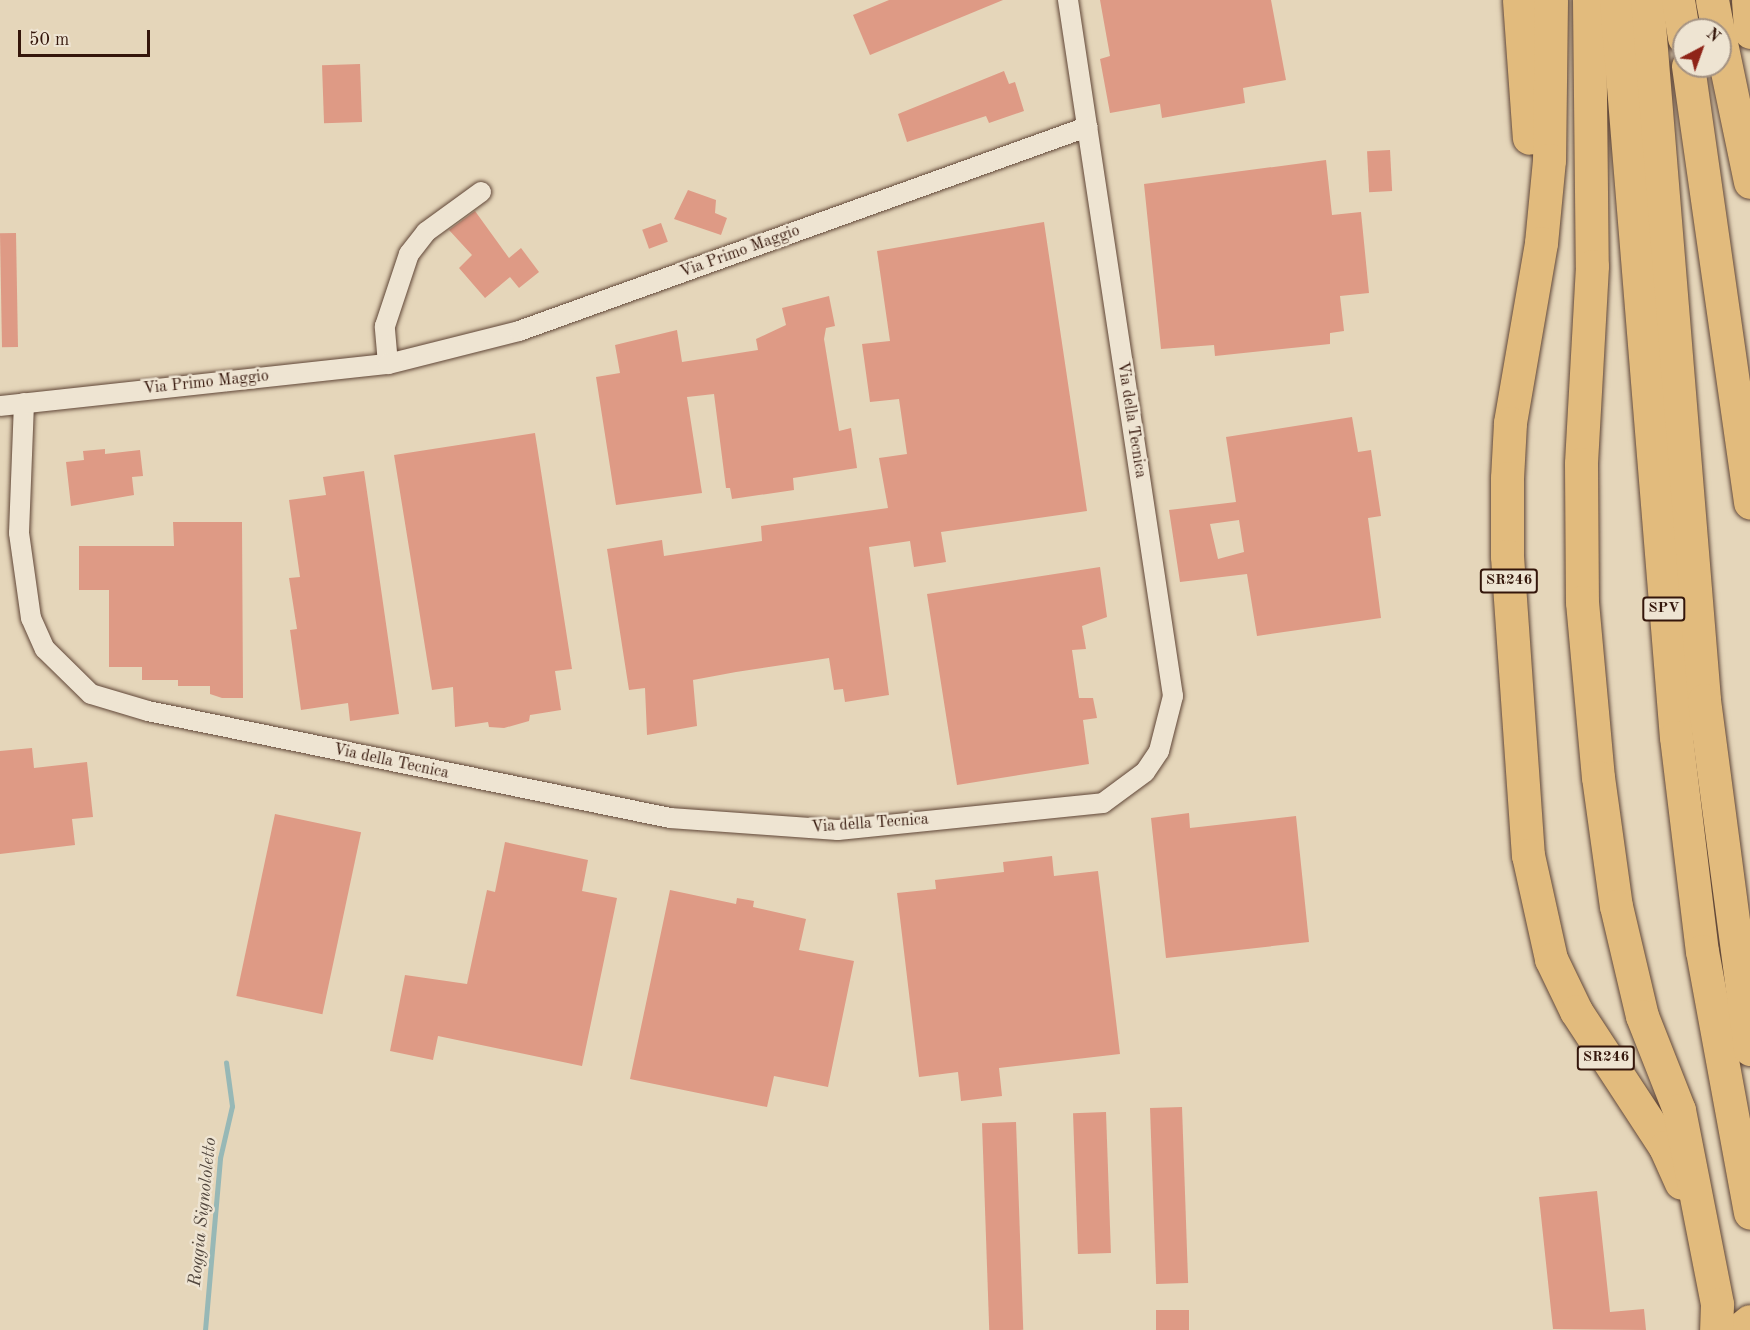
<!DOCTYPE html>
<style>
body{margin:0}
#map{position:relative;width:1750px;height:1330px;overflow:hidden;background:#e5d6ba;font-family:"Old Standard TT",serif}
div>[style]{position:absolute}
.stream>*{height:5px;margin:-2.5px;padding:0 2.5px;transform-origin:2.5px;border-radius:2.5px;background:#97b8b6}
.building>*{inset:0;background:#de9a85;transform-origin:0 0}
.roads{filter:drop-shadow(0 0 2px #604637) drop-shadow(0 0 2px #604637)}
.street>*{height:20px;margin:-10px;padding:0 10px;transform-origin:10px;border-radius:10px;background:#eee4d2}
.primary>*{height:32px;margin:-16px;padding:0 16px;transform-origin:16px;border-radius:16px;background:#e2bb7d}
.highway>*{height:33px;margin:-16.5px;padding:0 16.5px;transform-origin:16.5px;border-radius:16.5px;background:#e2bb7d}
span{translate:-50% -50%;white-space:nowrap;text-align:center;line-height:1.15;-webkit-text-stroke:5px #eee4d2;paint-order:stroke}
.shield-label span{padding:2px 4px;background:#eee4d2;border:2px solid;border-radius:4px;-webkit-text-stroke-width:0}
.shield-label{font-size:15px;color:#34160b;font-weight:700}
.street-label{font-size:16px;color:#34160b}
.water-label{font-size:18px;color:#52473e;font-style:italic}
.north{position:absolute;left:1672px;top:18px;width:60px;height:60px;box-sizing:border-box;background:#eee4d2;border:2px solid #a49282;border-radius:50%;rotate:41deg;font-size:16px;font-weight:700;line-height:24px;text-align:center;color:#34160b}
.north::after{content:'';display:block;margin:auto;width:21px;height:27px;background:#8f2418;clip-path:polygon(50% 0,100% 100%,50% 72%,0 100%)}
.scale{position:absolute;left:18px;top:30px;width:132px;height:27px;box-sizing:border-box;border:3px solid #34160b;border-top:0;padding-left:8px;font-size:18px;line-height:21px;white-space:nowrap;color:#34160b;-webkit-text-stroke:4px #eee4d2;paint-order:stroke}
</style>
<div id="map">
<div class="stream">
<i style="left:205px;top:1330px;width:173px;rotate:-85deg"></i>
<i style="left:220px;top:1158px;width:53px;rotate:-77deg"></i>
<i style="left:232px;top:1106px;width:44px;rotate:-97.8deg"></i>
</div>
<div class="building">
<i style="clip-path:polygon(889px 0,1003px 0,870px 55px,853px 15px)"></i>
<i style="clip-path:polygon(1100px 0,1271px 0,1286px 80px,1243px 88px,1245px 103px,1162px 118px,1160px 104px,1110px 113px,1100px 59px,1110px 56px)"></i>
<i style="left:360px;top:64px;width:58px;height:38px;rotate:88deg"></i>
<i style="clip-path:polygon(1004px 71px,1009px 84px,1015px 82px,1024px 111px,989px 123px,986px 116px,907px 142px,898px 114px)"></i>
<i style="left:1390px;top:150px;width:41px;height:23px;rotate:87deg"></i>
<i style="clip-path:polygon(1326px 160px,1332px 215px,1361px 212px,1369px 293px,1340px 296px,1344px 331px,1330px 333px,1330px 344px,1215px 356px,1214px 345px,1161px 349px,1144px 184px)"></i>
<i style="clip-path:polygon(688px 190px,716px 200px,715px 213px,727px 218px,721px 235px,674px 219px)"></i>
<i style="clip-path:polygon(475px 211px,509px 258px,521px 248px,539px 272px,519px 288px,510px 277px,485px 298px,459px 268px,472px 255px,449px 230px)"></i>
<i style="clip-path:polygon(1044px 222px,1087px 511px,941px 532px,946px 562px,914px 567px,910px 541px,869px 547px,889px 695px,845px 702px,843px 689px,834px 690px,829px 658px,736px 672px,693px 680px,697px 726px,647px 735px,645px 688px,629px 690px,607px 549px,662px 540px,664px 556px,762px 541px,761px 526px,888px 508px,879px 458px,907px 454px,899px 399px,870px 402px,862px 344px,890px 341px,877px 251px)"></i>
<i style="left:661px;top:223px;width:20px;height:20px;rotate:70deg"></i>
<i style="left:16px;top:233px;width:114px;height:16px;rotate:89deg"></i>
<i style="clip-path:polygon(829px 296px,835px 326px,826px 328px,824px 339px,839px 431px,851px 428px,857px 468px,793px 478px,794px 490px,732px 499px,730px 488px,726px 488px,714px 394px,687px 397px,702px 493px,616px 505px,596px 377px,620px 373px,615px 345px,677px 330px,682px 362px,758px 350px,756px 339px,786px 325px,782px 308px)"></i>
<i style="clip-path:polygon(evenodd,1352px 417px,1358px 452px,1371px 450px,1381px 516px,1368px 518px,1381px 618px,1257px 636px,1247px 574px,1180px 582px,1169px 510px,1236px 502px,1226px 437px,1352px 417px,1239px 520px,1244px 552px,1218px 559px,1210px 524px,1239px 520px)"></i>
<i style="clip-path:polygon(535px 433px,572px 669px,555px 671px,561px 710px,530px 715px,529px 721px,504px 728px,489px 727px,488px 722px,455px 727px,453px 687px,432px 690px,394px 455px)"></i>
<i style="clip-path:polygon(105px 449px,105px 454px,140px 450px,143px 476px,132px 477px,134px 495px,71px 506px,66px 462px,84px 460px,83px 451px)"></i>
<i style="clip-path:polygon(364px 471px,399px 714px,350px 721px,348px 703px,301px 710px,290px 630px,297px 629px,289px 578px,300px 577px,289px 500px,326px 495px,323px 477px)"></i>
<i style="clip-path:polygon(173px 522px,242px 522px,243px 698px,222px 698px,210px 694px,210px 686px,178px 686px,178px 680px,142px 680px,142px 667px,109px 667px,109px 590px,79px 590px,79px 546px,174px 546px)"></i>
<i style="clip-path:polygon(1100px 567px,1107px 617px,1082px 626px,1086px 649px,1072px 650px,1079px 698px,1093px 698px,1097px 718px,1083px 720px,1089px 764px,957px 785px,927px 594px)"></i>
<i style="clip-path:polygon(32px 748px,34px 768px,87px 762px,93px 817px,72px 819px,75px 845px,0 854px,0 751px)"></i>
<i style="clip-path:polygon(1189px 813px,1190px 828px,1296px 816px,1309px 942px,1166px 958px,1151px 818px)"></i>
<i style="left:275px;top:814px;width:88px;height:186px;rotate:12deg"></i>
<i style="clip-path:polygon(505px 842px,588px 860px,582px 891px,617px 898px,582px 1066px,438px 1036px,433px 1060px,390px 1051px,405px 975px,467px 984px,487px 890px,495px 892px)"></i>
<i style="clip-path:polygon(1052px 856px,1054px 876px,1098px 871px,1120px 1054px,999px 1068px,1002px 1096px,961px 1101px,958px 1072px,919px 1077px,897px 893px,936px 889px,935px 880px,1004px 872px,1003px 862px)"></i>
<i style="clip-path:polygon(670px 890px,736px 904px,737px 898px,754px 901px,753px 907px,806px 919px,799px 950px,854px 961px,828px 1087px,774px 1076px,767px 1107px,630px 1079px)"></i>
<i style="left:1182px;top:1107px;width:176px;height:32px;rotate:88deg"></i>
<i style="left:1106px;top:1112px;width:141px;height:33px;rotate:88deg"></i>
<i style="left:1016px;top:1122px;width:208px;height:34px;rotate:88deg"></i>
<i style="clip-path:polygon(1597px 1191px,1610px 1312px,1644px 1309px,1646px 1330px,1553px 1329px,1539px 1197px)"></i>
<i style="left:1189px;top:1310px;width:20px;height:33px;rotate:90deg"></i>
</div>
<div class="roads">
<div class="street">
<i style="left:388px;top:364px;width:38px;rotate:-95deg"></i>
<i style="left:385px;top:326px;width:76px;rotate:-71.6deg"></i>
<i style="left:409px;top:254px;width:28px;rotate:-52deg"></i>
<i style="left:426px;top:232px;width:68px;rotate:-36deg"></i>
<i style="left:24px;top:403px;width:130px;rotate:92.2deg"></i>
<i style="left:19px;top:533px;width:86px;rotate:82deg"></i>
<i style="left:31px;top:618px;width:34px;rotate:66deg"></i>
<i style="left:45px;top:649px;width:64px;rotate:44.4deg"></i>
<i style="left:91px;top:694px;width:59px;rotate:16.6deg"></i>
<i style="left:148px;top:711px;width:533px;rotate:11.58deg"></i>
<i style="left:670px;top:818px;width:168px;rotate:4.1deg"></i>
<i style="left:838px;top:830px;width:266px;rotate:-5.8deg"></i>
<i style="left:1103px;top:803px;width:52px;rotate:-36.4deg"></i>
<i style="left:1145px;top:772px;width:25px;rotate:-56deg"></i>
<i style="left:1159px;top:751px;width:57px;rotate:-75.7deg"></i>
<i style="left:1173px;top:696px;width:704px;rotate:-98.58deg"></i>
<i style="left:0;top:406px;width:390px;rotate:-6.2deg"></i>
<i style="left:388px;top:364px;width:135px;rotate:-14.1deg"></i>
<i style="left:519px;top:331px;width:604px;rotate:-19.76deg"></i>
</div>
<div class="primary">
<i style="left:1739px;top:1330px;width:14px;rotate:-39deg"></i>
</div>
<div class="highway">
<i style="left:1519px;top:0;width:138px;rotate:85.9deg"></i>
<i style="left:1551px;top:0;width:160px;rotate:90.7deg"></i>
<i style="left:1549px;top:160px;width:83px;rotate:95.5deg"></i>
<i style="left:1541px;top:243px;width:183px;rotate:99.8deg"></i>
<i style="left:1510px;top:423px;width:55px;rotate:93.1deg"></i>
<i style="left:1507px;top:478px;width:78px;rotate:90deg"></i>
<i style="left:1507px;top:556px;width:300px;rotate:86deg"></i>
<i style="left:1528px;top:855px;width:107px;rotate:77.5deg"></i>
<i style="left:1551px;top:959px;width:58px;rotate:64.3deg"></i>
<i style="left:1576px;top:1011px;width:163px;rotate:56.8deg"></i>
<i style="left:1665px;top:1147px;width:39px;rotate:66deg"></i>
<i style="left:1589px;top:0;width:266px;rotate:89.4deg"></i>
<i style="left:1592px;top:266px;width:198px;rotate:93.2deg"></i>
<i style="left:1581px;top:464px;width:138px;rotate:89.6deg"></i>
<i style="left:1582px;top:602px;width:176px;rotate:84.8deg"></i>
<i style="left:1598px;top:777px;width:130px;rotate:82.1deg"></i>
<i style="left:1616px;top:906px;width:113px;rotate:76.7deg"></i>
<i style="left:1642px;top:1016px;width:101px;rotate:68.5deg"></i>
<i style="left:1679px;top:1110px;width:198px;rotate:78.9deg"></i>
<i style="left:1717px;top:1304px;width:26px;rotate:92deg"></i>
<i style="left:1616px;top:0;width:739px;rotate:85.35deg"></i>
<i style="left:1676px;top:737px;width:216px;rotate:83.1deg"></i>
<i style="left:1702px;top:951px;width:266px;rotate:79.6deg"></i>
<i style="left:1647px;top:0;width:702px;rotate:85.34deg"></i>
<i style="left:1704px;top:700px;width:352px;rotate:82.5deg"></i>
<i style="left:1678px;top:0;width:38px;rotate:81deg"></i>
<i style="left:1712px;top:0;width:31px;rotate:79deg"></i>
<i style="left:1748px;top:0;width:32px;rotate:86deg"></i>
<i style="left:1720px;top:38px;width:147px;rotate:78.2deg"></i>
<i style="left:1688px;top:66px;width:441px;rotate:81.9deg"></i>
</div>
</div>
<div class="shield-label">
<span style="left:1509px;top:581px">SR246</span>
<span style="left:1664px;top:609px">SPV</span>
<span style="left:1606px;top:1058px">SR246</span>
</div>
<div class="street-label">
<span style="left:740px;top:252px;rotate:-20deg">Via Primo Maggio</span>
<span style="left:206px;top:383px;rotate:-6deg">Via Primo Maggio</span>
<span style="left:1131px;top:420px;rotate:81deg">Via della Tecnica</span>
<span style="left:391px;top:762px;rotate:12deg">Via della Tecnica</span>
<span style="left:870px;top:824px;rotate:-4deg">Via della Tecnica</span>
</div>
<div class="water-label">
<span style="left:203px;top:1212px;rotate:-84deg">Roggia Signololetto</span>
</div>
<div class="north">N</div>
<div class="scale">50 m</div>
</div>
